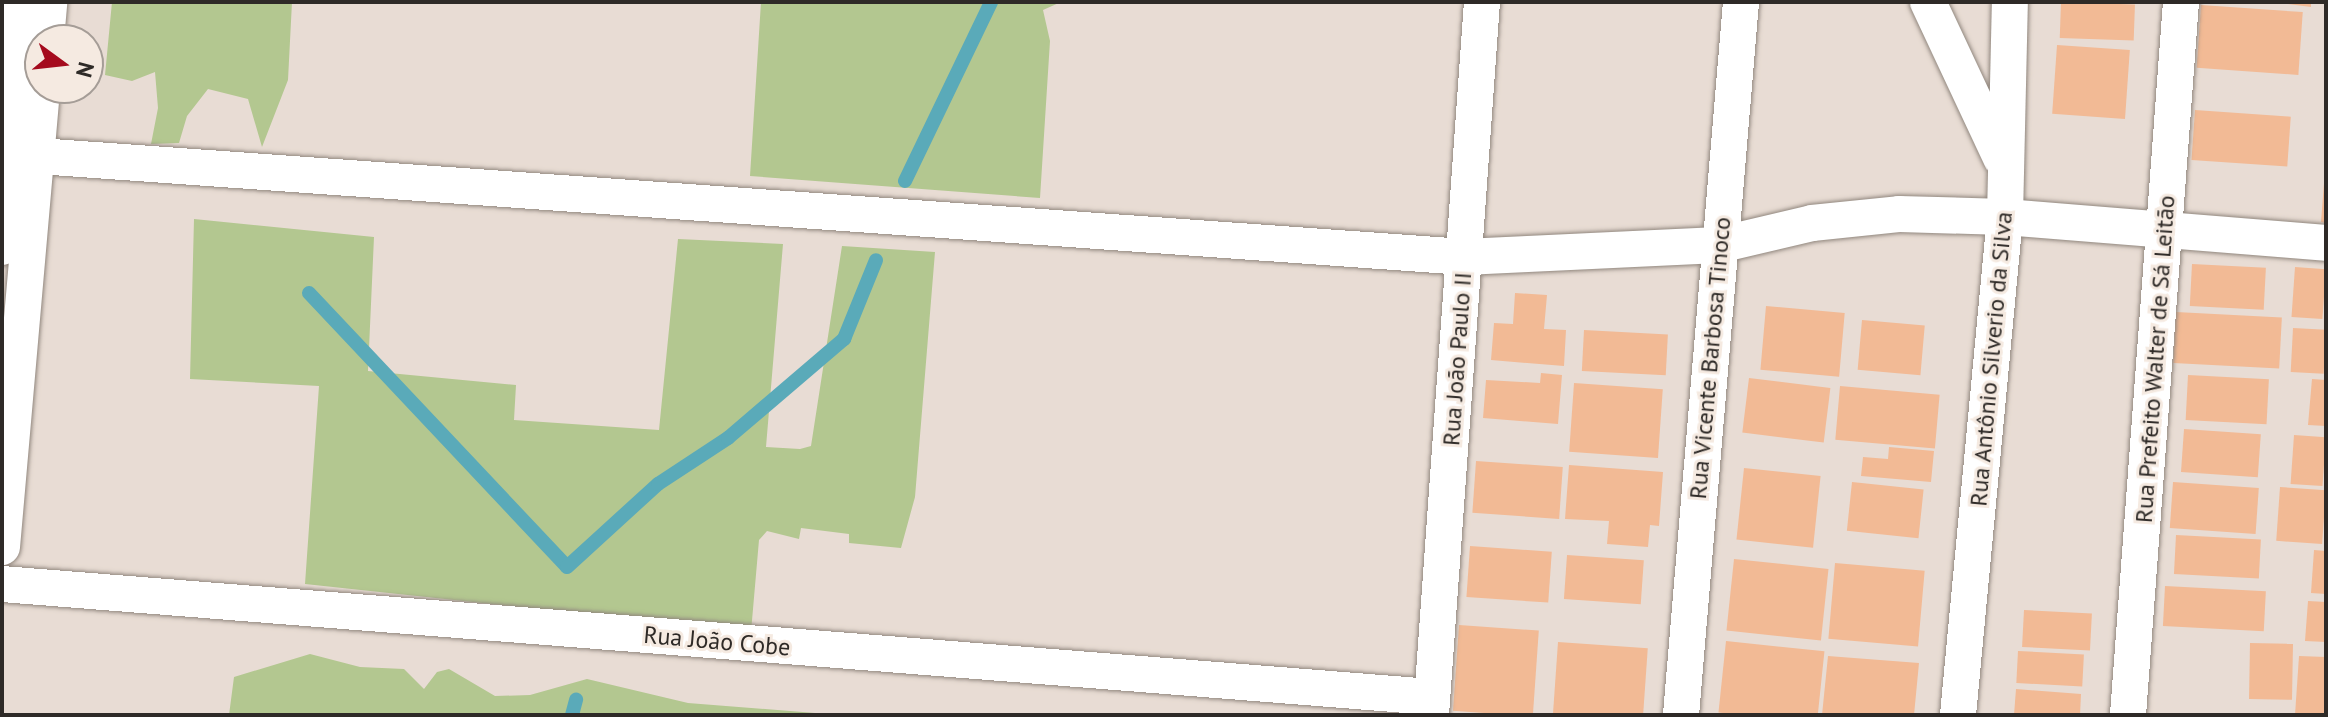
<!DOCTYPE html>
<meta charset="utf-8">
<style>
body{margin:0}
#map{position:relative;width:2328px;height:717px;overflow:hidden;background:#e8dcd4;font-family:"PT Sans",sans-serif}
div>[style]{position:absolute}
.green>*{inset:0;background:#b3c790}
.stream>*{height:14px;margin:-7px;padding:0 7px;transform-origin:7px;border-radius:7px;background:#5aaab9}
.building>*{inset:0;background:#f2ba95;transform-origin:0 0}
.roads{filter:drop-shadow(0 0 2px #91877e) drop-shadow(0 0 2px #91877e)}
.street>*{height:36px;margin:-18px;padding:0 18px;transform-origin:18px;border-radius:18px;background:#fff}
span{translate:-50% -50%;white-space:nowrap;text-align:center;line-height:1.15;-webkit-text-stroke:6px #f5eae1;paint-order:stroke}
.street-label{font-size:24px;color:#2e2a27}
.frame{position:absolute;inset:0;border:4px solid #2e2a27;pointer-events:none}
.north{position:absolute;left:24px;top:24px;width:80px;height:80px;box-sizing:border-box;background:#f5eae1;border:2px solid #a59d97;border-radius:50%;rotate:105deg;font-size:22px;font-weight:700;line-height:32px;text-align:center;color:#2e2a27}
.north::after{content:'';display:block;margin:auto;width:28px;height:36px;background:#a50b1e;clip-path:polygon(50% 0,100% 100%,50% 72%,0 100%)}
</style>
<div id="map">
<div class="green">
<i style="clip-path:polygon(112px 2px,292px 2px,288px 80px,262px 147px,248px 99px,208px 89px,187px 116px,179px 143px,151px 144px,158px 108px,155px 72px,132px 81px,105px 75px)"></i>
<i style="clip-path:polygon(761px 2px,1061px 2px,1043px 10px,1050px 41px,1040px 198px,750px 176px)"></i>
<i style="clip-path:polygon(194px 219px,374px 237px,368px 371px,516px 385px,514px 420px,659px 430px,678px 239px,783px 244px,766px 447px,800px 449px,811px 446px,842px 246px,935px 252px,915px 497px,901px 548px,849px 543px,849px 534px,801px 528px,799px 539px,767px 531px,759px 540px,751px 632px,305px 584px,319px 386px,190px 379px)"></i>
<i style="clip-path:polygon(310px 654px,360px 667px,404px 669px,424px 689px,437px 672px,449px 669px,495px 696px,530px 695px,587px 679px,688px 703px,840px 715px,229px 715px,234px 677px)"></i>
</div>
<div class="stream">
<i style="left:905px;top:181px;width:199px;rotate:-64.3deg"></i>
<i style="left:309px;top:293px;width:376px;rotate:46.7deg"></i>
<i style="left:567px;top:567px;width:123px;rotate:-42.4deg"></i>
<i style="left:658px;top:484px;width:84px;rotate:-33.3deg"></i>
<i style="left:728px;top:438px;width:153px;rotate:-40.5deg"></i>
<i style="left:844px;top:339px;width:85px;rotate:-67.9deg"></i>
<i style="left:572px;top:715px;width:16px;rotate:-75deg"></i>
</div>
<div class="building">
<i style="left:2061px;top:2px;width:74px;height:36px;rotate:2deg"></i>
<i style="clip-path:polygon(2273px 2px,2311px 2px,2311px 7px)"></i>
<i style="left:2201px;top:5px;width:102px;height:63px;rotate:4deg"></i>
<i style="left:2057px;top:45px;width:73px;height:69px;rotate:4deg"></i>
<i style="left:2195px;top:110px;width:96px;height:50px;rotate:4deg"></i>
<i style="clip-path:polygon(2324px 183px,2326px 183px,2326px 223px,2321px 222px)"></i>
<i style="left:2192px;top:264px;width:74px;height:42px;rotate:3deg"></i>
<i style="left:2295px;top:267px;width:31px;height:50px;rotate:4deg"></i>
<i style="clip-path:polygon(1515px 293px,1547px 295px,1544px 329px,1566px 330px,1564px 366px,1491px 360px,1494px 323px,1513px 324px)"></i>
<i style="left:1766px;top:306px;width:79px;height:64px;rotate:5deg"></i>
<i style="left:2176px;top:312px;width:106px;height:51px;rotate:3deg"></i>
<i style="left:1862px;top:320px;width:63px;height:50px;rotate:5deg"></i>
<i style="left:2293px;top:328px;width:33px;height:44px;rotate:3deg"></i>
<i style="left:1584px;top:330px;width:84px;height:41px;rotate:3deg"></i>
<i style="clip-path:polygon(1541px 373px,1562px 375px,1558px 424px,1483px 418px,1486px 380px,1540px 383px)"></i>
<i style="left:2188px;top:375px;width:81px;height:45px;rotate:3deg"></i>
<i style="left:1749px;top:378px;width:82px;height:55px;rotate:7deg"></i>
<i style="clip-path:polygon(2312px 379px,2326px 380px,2326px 426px,2308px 425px)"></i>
<i style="left:1574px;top:383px;width:89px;height:69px;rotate:4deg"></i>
<i style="left:1840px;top:386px;width:100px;height:54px;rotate:5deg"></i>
<i style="left:2184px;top:429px;width:77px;height:43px;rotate:4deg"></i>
<i style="left:2294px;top:435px;width:32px;height:49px;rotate:4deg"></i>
<i style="clip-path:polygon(1889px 447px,1934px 451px,1931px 482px,1861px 476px,1863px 457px,1888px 459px)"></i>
<i style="left:1476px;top:461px;width:87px;height:52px;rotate:4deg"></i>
<i style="clip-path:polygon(1569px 465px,1663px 472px,1659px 526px,1650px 525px,1648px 547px,1607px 544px,1609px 521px,1565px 519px)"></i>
<i style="left:1744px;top:468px;width:77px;height:72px;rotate:6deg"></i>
<i style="left:1852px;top:482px;width:72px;height:49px;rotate:6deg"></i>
<i style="left:2173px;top:482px;width:86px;height:46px;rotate:4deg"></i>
<i style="left:2280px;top:487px;width:46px;height:54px;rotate:4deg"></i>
<i style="left:2176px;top:535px;width:85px;height:39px;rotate:3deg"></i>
<i style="left:1470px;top:546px;width:82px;height:51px;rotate:4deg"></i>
<i style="clip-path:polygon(2314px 550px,2326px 551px,2326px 594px,2311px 593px)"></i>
<i style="left:1567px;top:555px;width:77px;height:44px;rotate:4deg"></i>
<i style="left:1734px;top:559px;width:95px;height:72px;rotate:6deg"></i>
<i style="left:1835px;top:563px;width:90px;height:76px;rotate:5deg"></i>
<i style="left:2165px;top:586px;width:101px;height:40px;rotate:3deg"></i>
<i style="clip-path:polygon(2308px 601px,2326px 602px,2326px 642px,2305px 641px)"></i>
<i style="left:2024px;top:610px;width:68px;height:37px;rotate:3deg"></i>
<i style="left:1459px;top:625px;width:80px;height:86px;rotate:4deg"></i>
<i style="left:1726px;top:641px;width:99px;height:72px;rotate:6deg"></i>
<i style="left:1558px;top:642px;width:90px;height:73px;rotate:4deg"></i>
<i style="left:2250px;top:643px;width:43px;height:56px;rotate:1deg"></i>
<i style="left:2018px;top:651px;width:66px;height:32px;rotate:3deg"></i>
<i style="clip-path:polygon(1828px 656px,1919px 663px,1914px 715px,1822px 715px)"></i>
<i style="clip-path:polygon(2299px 656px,2326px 657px,2326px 715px,2295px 715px)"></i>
<i style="clip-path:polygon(2016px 689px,2081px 694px,2080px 715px,2014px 715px)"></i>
</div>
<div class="roads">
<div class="street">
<i style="left:1928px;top:2px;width:172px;rotate:64.9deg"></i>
<i style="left:46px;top:40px;width:38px;rotate:-85deg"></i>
<i style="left:10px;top:154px;width:1458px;rotate:4.05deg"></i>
<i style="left:1464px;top:257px;width:255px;rotate:-2.7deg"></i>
<i style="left:1719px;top:245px;width:96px;rotate:-13.3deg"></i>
<i style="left:1812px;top:223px;width:87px;rotate:-5.9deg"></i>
<i style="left:1899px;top:214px;width:106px;rotate:1.6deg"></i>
<i style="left:2005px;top:217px;width:322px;rotate:4.6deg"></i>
<i style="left:2px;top:247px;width:246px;rotate:-85.6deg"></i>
<i style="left:2px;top:547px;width:461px;rotate:-85deg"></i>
<i style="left:2px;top:584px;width:1434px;rotate:4.52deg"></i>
<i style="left:1431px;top:715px;width:715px;rotate:-85.91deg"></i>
<i style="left:1681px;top:715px;width:716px;rotate:-85.19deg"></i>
<i style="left:1958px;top:715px;width:500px;rotate:-84.61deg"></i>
<i style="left:2005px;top:217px;width:215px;rotate:-88.7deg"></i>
<i style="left:2128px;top:715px;width:715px;rotate:-85.75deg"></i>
</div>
</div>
<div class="street-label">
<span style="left:1710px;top:358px;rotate:-85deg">Rua Vicente Barbosa Tinoco</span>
<span style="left:1457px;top:359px;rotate:-86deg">Rua João Paulo II</span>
<span style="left:1991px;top:359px;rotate:-85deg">Rua Antônio Silverio da Silva</span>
<span style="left:2155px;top:359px;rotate:-86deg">Rua Prefeito Walter de Sá Leitão</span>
<span style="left:717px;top:641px;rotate:5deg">Rua João Cobe</span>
</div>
<div class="frame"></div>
<div class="north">N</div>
</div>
